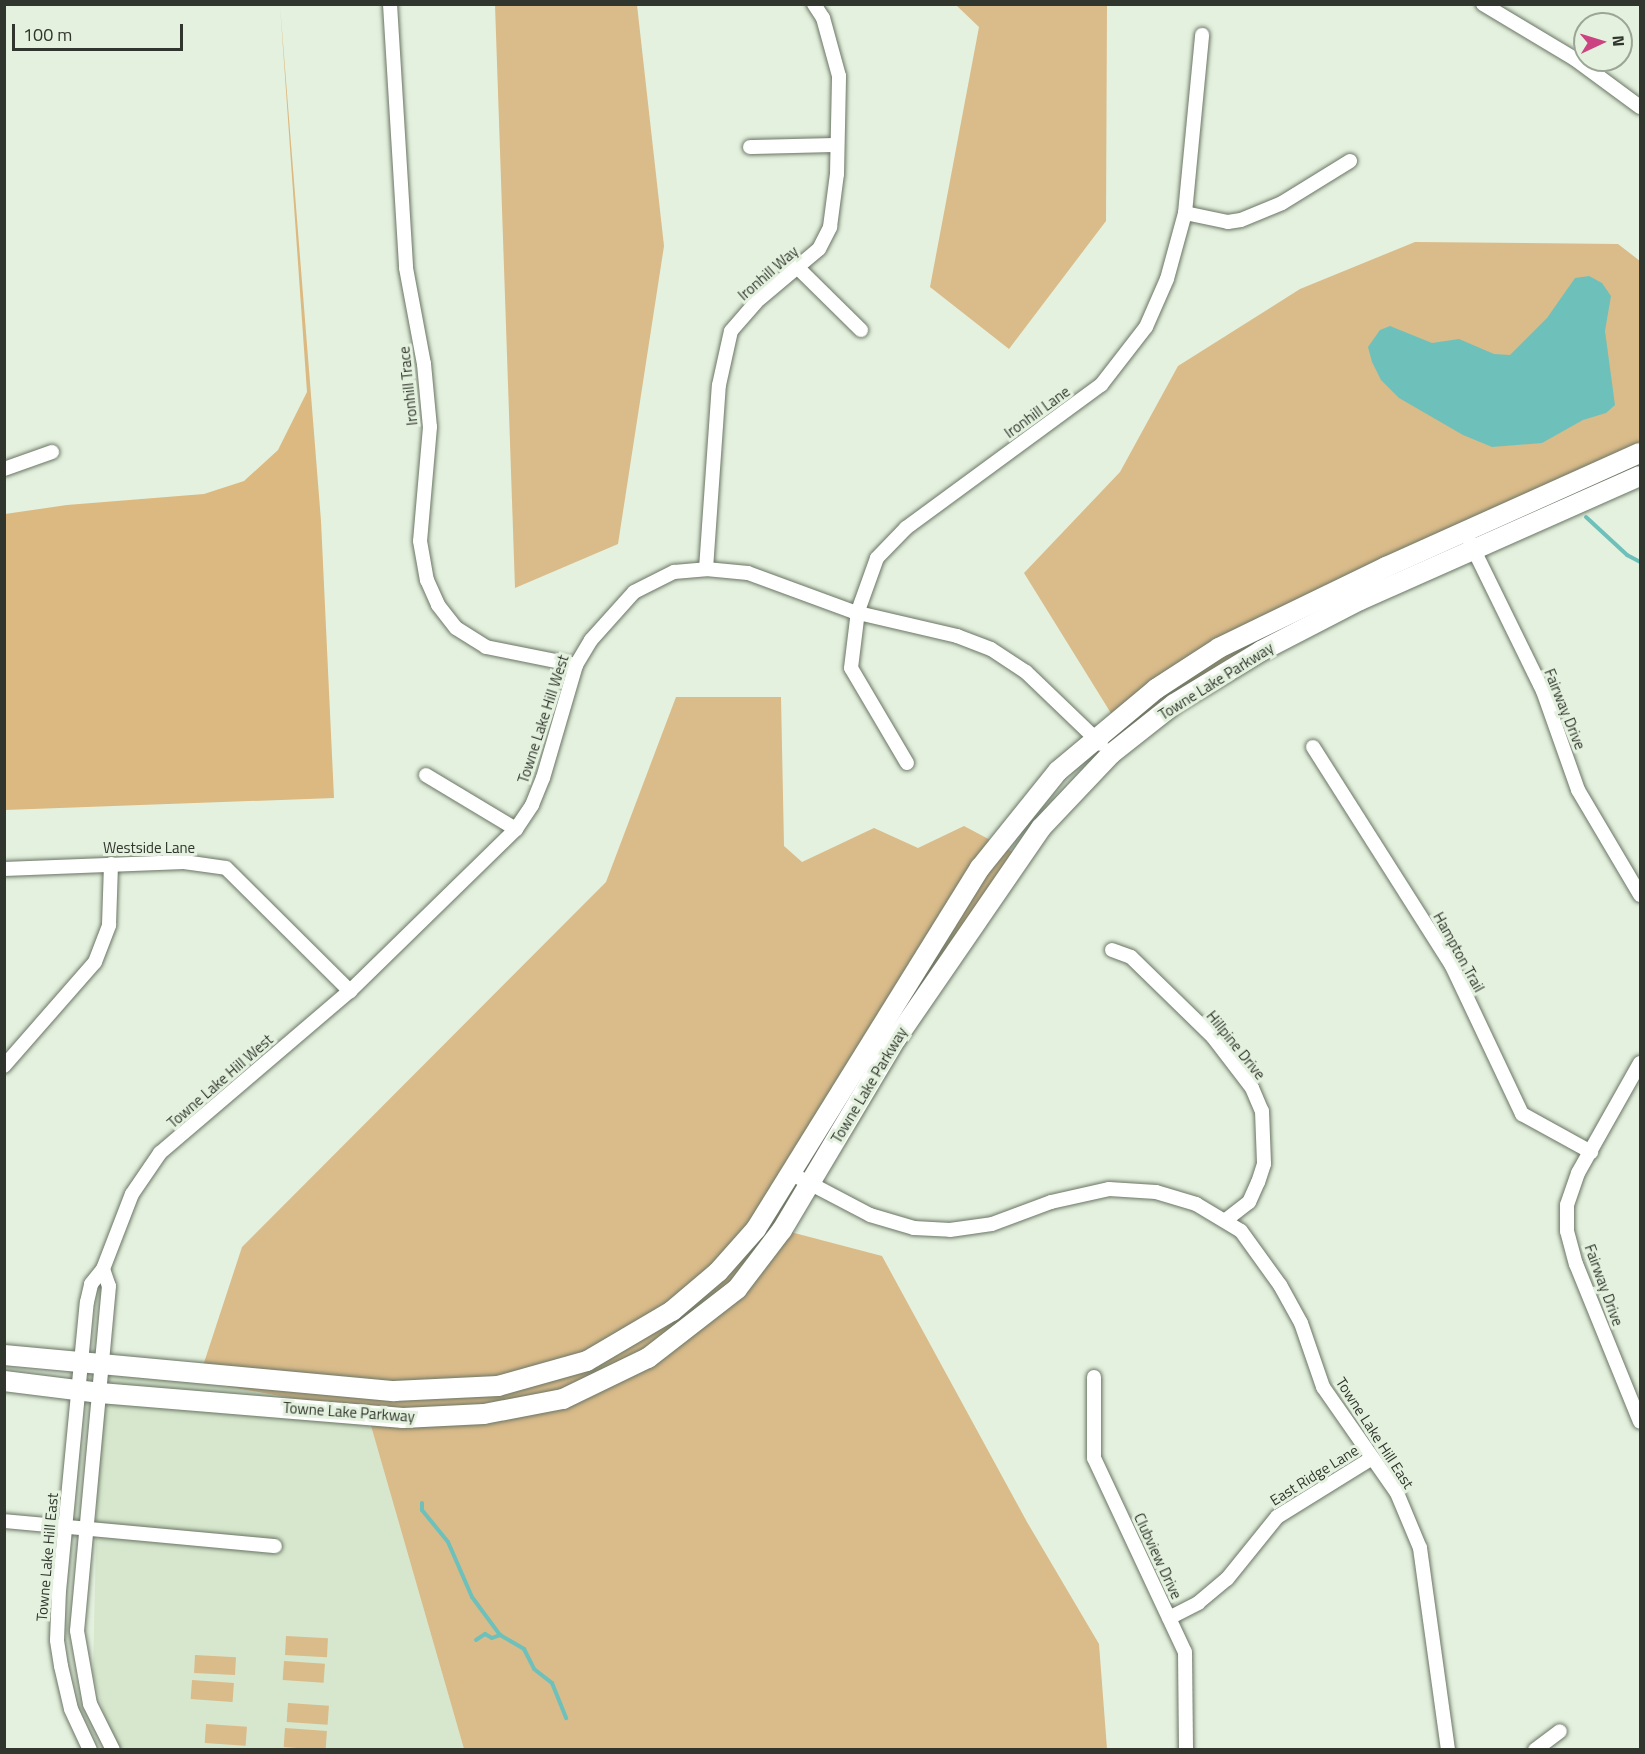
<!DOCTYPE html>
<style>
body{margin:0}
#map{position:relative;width:1645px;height:1754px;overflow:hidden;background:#e4f1de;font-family:"Titillium Web",sans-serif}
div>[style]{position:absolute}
.built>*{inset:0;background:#d6e7cd}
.green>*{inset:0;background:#dabb8a;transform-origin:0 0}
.forest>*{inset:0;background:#dbb981}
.water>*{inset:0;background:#6ec1bb}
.stream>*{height:4px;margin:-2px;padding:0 2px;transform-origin:2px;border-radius:2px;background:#6ec1bb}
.roads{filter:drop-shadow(0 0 2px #6a7564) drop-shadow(0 0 2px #6a7564)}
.street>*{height:14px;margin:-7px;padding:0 7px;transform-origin:7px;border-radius:7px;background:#fff}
.secondary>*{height:20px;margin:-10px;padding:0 10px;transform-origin:10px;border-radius:10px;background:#fff}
span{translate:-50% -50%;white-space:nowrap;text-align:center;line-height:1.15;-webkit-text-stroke:6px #e4f1de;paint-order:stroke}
.street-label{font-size:15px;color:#30352d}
.frame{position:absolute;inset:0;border:6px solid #30352d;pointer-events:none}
.north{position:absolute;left:1573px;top:12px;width:60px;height:60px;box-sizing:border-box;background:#e4f1de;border:2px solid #9ca697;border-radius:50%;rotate:86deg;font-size:16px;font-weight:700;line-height:24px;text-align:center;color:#30352d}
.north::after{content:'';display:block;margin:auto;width:21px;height:27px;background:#cb4380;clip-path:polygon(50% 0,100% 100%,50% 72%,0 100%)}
.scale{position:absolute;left:12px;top:24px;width:171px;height:27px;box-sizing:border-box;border:3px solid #30352d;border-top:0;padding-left:8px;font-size:18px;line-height:21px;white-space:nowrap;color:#30352d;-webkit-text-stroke:4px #e4f1de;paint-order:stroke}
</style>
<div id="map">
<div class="built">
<i style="clip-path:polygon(100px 1364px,367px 1412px,464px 1749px,114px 1749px,93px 1673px)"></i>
</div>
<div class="green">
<i style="clip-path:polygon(495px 5px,637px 5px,664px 246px,618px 544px,515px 588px)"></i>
<i style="clip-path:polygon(956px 5px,1107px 5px,1106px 221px,1009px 349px,930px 287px,979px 27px)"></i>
<i style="clip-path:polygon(1415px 242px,1618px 244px,1640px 261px,1640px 484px,1329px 619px,1127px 739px,1024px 573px,1120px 472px,1178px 366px,1300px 289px)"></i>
<i style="clip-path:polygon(676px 697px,781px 697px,784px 846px,802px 862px,874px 828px,918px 848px,964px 826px,1026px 859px,836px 1136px,783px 1230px,882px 1256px,1027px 1522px,1099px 1644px,1107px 1749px,464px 1749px,367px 1412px,198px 1381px,242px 1247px,606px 882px)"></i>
<i style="left:286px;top:1636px;width:42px;height:19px;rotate:3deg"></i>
<i style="left:195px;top:1655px;width:41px;height:18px;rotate:3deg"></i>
<i style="left:284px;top:1661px;width:41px;height:19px;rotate:4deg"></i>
<i style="left:192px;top:1680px;width:42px;height:19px;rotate:4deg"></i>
<i style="left:288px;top:1703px;width:41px;height:19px;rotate:4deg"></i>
<i style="left:206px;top:1724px;width:41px;height:19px;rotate:4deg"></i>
<i style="left:285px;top:1728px;width:42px;height:19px;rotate:4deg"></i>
</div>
<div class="forest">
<i style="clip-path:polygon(280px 5px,321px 521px,334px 798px,5px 810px,5px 514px,67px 505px,204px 494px,244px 481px,278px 450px,307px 392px)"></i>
</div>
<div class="water">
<i style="clip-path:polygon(1589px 276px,1602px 283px,1611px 296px,1605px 331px,1615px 405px,1606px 413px,1583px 420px,1542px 443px,1492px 447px,1463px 435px,1399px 398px,1381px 380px,1372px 362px,1368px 347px,1380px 330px,1390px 326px,1432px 343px,1459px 339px,1494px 354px,1510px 355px,1547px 318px,1575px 278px)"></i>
</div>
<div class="stream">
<i style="left:1586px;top:517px;width:56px;rotate:42.8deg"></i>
<i style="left:1627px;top:555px;width:15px;rotate:28deg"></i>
<i style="left:422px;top:1503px;width:7px;rotate:90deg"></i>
<i style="left:422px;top:1510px;width:41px;rotate:50.9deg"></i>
<i style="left:448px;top:1542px;width:60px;rotate:66.4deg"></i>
<i style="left:472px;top:1597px;width:47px;rotate:53.6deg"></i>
<i style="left:476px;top:1640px;width:11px;rotate:-34deg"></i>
<i style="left:485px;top:1634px;width:8px;rotate:30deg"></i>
<i style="left:492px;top:1638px;width:9px;rotate:-21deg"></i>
<i style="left:500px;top:1635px;width:28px;rotate:30deg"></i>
<i style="left:524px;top:1649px;width:22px;rotate:63deg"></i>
<i style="left:534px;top:1669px;width:23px;rotate:38deg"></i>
<i style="left:552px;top:1683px;width:38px;rotate:68deg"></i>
</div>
<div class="roads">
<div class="street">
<i style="left:390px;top:4px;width:264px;rotate:86.5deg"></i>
<i style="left:406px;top:268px;width:98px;rotate:79.4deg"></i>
<i style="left:424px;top:364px;width:63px;rotate:84.6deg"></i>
<i style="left:430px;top:427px;width:114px;rotate:95deg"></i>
<i style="left:420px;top:541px;width:40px;rotate:80deg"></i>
<i style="left:427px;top:580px;width:27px;rotate:66deg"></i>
<i style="left:438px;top:605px;width:29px;rotate:52deg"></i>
<i style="left:456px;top:628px;width:36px;rotate:32deg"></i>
<i style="left:486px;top:647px;width:92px;rotate:11.3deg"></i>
<i style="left:1483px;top:4px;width:107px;rotate:30.9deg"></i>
<i style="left:1575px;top:59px;width:81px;rotate:36.4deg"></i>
<i style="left:750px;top:147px;width:87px;rotate:-1.3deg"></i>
<i style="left:1185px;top:213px;width:44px;rotate:11.8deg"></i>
<i style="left:1228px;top:222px;width:13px;rotate:-9deg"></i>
<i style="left:1241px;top:220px;width:44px;rotate:-22.5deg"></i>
<i style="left:1282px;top:203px;width:80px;rotate:-31.7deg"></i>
<i style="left:799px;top:269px;width:87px;rotate:44.5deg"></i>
<i style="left:4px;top:469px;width:51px;rotate:-19.5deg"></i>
<i style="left:1470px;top:542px;width:166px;rotate:63.9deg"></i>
<i style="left:1543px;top:691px;width:105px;rotate:70.5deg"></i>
<i style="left:1578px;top:790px;width:122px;rotate:59.4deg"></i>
<i style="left:706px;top:569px;width:184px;rotate:-86deg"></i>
<i style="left:719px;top:385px;width:55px;rotate:-77.5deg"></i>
<i style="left:731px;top:331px;width:38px;rotate:-49deg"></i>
<i style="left:756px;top:302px;width:82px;rotate:-40.1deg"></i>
<i style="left:819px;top:249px;width:25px;rotate:-63deg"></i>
<i style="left:830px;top:227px;width:53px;rotate:-82.5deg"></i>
<i style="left:837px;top:174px;width:98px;rotate:-88.8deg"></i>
<i style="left:839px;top:76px;width:60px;rotate:-105.4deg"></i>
<i style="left:823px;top:18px;width:17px;rotate:-123deg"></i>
<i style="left:1313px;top:747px;width:259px;rotate:57.6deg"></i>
<i style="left:1452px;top:966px;width:164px;rotate:64.7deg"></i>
<i style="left:1522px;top:1114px;width:79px;rotate:28.8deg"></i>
<i style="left:907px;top:763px;width:110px;rotate:-120.5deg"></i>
<i style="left:851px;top:668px;width:57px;rotate:-83deg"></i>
<i style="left:858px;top:611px;width:56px;rotate:-70.3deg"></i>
<i style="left:877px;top:558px;width:42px;rotate:-46deg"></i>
<i style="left:906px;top:528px;width:242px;rotate:-36.3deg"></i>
<i style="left:1101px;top:385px;width:73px;rotate:-52.2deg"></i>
<i style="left:1146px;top:327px;width:52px;rotate:-66.4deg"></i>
<i style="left:1167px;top:279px;width:68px;rotate:-74.7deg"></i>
<i style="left:1185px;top:213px;width:179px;rotate:-84.5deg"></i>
<i style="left:426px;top:775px;width:105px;rotate:31deg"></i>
<i style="left:4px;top:869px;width:180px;rotate:-2.2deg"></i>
<i style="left:184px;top:862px;width:42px;rotate:8.1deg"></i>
<i style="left:226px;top:868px;width:175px;rotate:44.8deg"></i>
<i style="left:1112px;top:950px;width:20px;rotate:20deg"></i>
<i style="left:1131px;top:957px;width:115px;rotate:44.3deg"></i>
<i style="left:1213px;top:1037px;width:64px;rotate:52.6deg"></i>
<i style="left:1252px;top:1088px;width:25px;rotate:67deg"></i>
<i style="left:1262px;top:1111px;width:53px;rotate:87.8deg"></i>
<i style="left:1264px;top:1164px;width:19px;rotate:108deg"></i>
<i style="left:1258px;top:1182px;width:22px;rotate:114deg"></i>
<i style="left:1249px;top:1202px;width:29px;rotate:142deg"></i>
<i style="left:1640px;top:1063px;width:126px;rotate:119.4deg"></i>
<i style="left:1578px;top:1173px;width:34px;rotate:109deg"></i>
<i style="left:1567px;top:1205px;width:26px;rotate:90deg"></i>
<i style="left:1567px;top:1231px;width:34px;rotate:75deg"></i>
<i style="left:1576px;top:1264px;width:170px;rotate:67.9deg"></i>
<i style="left:4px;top:1066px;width:138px;rotate:-48.8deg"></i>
<i style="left:95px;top:962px;width:40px;rotate:-69deg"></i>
<i style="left:109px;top:925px;width:61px;rotate:-88.1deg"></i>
<i style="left:792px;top:1174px;width:88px;rotate:27.7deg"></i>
<i style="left:870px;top:1215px;width:46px;rotate:16.5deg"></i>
<i style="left:914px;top:1228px;width:36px;rotate:3deg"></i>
<i style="left:950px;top:1230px;width:42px;rotate:-8.1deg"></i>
<i style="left:992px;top:1224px;width:63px;rotate:-20.4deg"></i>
<i style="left:1051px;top:1202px;width:59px;rotate:-12.6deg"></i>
<i style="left:1109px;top:1189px;width:47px;rotate:3.7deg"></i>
<i style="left:1156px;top:1192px;width:42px;rotate:16.7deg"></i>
<i style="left:1196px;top:1204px;width:52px;rotate:31deg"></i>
<i style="left:1241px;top:1231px;width:67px;rotate:54.2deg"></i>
<i style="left:1280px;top:1285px;width:43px;rotate:61.1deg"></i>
<i style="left:1301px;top:1323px;width:68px;rotate:71deg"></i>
<i style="left:1323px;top:1387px;width:129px;rotate:55.1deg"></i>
<i style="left:1397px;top:1493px;width:60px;rotate:67.3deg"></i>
<i style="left:1420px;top:1548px;width:204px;rotate:82.1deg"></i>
<i style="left:103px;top:1269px;width:18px;rotate:71deg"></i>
<i style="left:109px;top:1286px;width:346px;rotate:95.3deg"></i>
<i style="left:77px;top:1631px;width:74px;rotate:79.9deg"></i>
<i style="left:90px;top:1704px;width:51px;rotate:63.4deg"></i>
<i style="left:1094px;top:1377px;width:81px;rotate:90deg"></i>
<i style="left:1094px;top:1458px;width:214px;rotate:64.9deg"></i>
<i style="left:1185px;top:1652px;width:98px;rotate:89.4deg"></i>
<i style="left:4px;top:1521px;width:272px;rotate:5.3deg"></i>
<i style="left:1169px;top:1618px;width:33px;rotate:-27deg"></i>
<i style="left:1198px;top:1603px;width:38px;rotate:-40deg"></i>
<i style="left:1227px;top:1579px;width:80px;rotate:-51.1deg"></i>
<i style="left:1277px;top:1517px;width:112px;rotate:-31.8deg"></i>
<i style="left:90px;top:1750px;width:45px;rotate:-114.9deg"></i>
<i style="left:71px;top:1709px;width:44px;rotate:-103.1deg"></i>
<i style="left:61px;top:1666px;width:26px;rotate:-99deg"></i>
<i style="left:57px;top:1640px;width:49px;rotate:-87.7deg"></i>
<i style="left:59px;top:1591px;width:290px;rotate:-84.5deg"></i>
<i style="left:87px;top:1302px;width:18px;rotate:-77deg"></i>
<i style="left:91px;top:1284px;width:19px;rotate:-51deg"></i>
<i style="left:103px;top:1269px;width:80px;rotate:-68.9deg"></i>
<i style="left:132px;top:1194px;width:50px;rotate:-55.7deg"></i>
<i style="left:160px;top:1153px;width:250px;rotate:-40.5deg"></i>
<i style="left:350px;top:991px;width:232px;rotate:-44.3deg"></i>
<i style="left:516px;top:829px;width:29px;rotate:-56deg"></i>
<i style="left:532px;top:805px;width:29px;rotate:-68deg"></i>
<i style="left:543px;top:778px;width:118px;rotate:-73.7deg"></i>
<i style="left:576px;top:665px;width:29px;rotate:-59deg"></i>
<i style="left:591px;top:640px;width:64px;rotate:-48.1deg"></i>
<i style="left:634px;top:592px;width:45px;rotate:-26.6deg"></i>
<i style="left:674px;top:572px;width:32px;rotate:-5deg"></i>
<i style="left:706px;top:569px;width:42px;rotate:5.4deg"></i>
<i style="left:748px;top:573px;width:113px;rotate:20.2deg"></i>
<i style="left:854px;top:612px;width:106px;rotate:13.1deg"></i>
<i style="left:957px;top:636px;width:36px;rotate:21deg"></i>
<i style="left:991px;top:649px;width:42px;rotate:33.3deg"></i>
<i style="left:1026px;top:672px;width:104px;rotate:43.8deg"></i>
<i style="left:1535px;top:1750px;width:31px;rotate:-37deg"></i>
</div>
<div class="secondary">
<i style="left:4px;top:1355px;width:392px;rotate:5.3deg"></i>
<i style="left:394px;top:1391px;width:104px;rotate:-2.8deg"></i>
<i style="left:498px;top:1386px;width:92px;rotate:-15.7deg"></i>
<i style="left:587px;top:1361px;width:99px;rotate:-30.5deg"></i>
<i style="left:672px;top:1311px;width:60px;rotate:-40.3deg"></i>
<i style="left:718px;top:1272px;width:57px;rotate:-48.5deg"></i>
<i style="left:756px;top:1229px;width:425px;rotate:-58.2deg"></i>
<i style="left:980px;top:868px;width:124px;rotate:-51.2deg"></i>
<i style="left:1058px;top:771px;width:128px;rotate:-39.9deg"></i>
<i style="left:1156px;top:689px;width:75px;rotate:-33.1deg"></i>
<i style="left:1219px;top:648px;width:186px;rotate:-25.9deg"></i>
<i style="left:1386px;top:567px;width:278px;rotate:-24.2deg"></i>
<i style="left:4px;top:1381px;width:97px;rotate:7.1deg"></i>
<i style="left:100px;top:1393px;width:304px;rotate:4.7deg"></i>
<i style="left:403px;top:1418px;width:81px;rotate:-2.8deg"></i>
<i style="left:484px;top:1414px;width:80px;rotate:-10.8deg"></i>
<i style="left:563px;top:1399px;width:94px;rotate:-25.8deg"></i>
<i style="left:648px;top:1358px;width:113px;rotate:-37.8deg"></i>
<i style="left:737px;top:1289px;width:74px;rotate:-52.7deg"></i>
<i style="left:782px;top:1230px;width:222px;rotate:-59.2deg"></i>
<i style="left:896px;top:1039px;width:256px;rotate:-55.5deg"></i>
<i style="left:1041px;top:828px;width:102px;rotate:-46.6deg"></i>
<i style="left:1111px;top:754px;width:80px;rotate:-38.4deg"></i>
<i style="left:1174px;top:704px;width:102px;rotate:-31.3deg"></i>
<i style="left:1261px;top:651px;width:111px;rotate:-27.3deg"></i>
<i style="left:1360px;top:600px;width:306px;rotate:-23.9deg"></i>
</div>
</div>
<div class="street-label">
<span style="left:768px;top:273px;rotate:-41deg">Ironhill Way</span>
<span style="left:408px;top:386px;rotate:-96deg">Ironhill Trace</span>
<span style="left:1037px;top:412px;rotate:-36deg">Ironhill Lane</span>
<span style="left:1216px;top:681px;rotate:-32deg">Towne Lake Parkway</span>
<span style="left:1565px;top:709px;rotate:68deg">Fairway Drive</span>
<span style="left:543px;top:719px;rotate:-72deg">Towne Lake Hill West</span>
<span style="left:149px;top:848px">Westside Lane</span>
<span style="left:1459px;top:952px;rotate:61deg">Hampton Trail</span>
<span style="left:1236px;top:1045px;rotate:51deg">Hillpine Drive</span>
<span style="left:220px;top:1081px;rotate:-41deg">Towne Lake Hill West</span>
<span style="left:869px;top:1085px;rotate:-59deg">Towne Lake Parkway</span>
<span style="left:1604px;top:1285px;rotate:70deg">Fairway Drive</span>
<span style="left:349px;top:1412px;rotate:4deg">Towne Lake Parkway</span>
<span style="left:1375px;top:1433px;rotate:57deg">Towne Lake Hill East</span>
<span style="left:1314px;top:1475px;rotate:-32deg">East Ridge Lane</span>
<span style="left:1158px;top:1556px;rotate:65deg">Clubview Drive</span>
<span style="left:47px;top:1557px;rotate:-85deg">Towne Lake Hill East</span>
</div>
<div class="frame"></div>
<div class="north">N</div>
<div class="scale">100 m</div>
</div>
